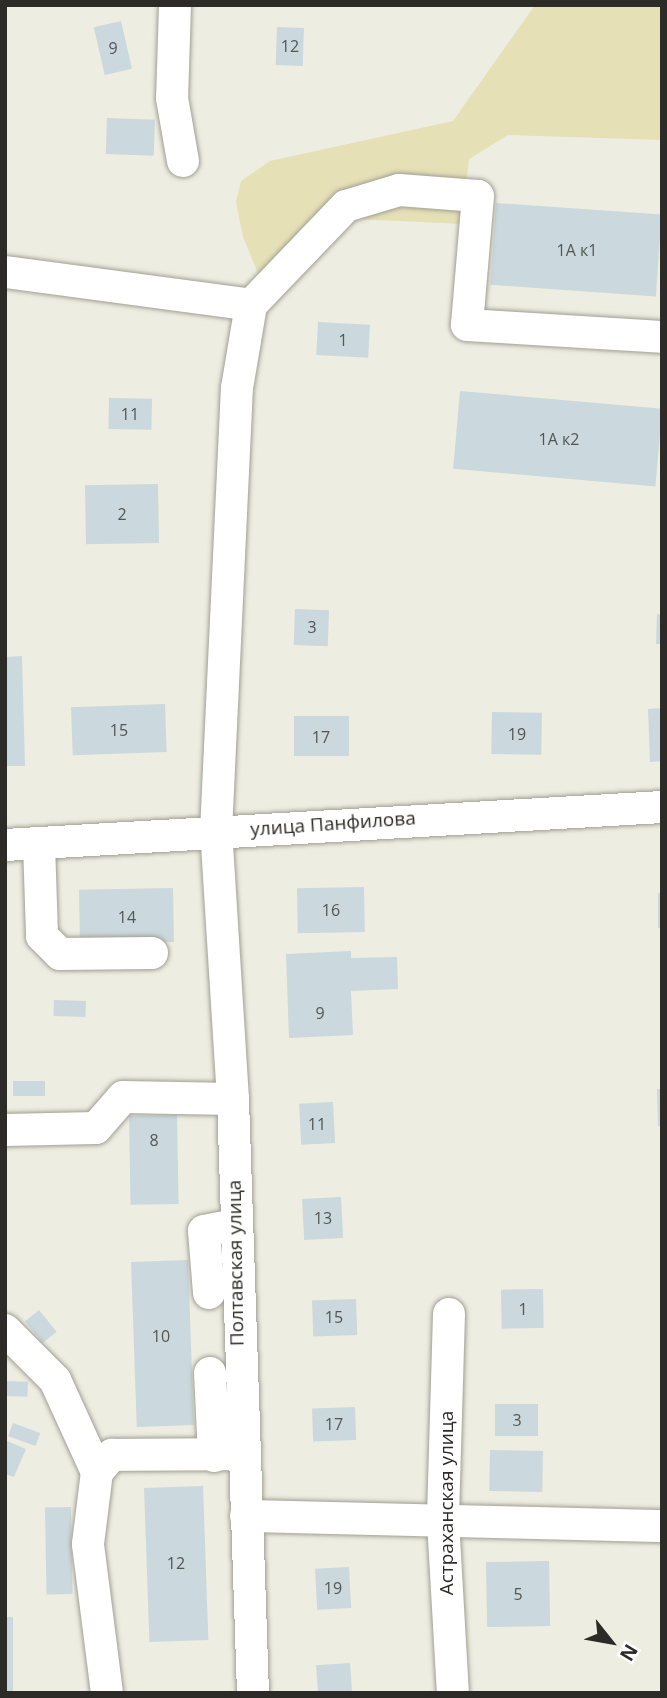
<!DOCTYPE html>
<meta charset="utf-8">
<style>
body{margin:0}
#map{position:relative;width:667px;height:1698px;overflow:hidden;background:#eeede1;font-family:"Open Sans",sans-serif}
div>[style]{position:absolute}
.green>*{inset:0;background:#e5e0b6}
.building>*{inset:0;background:#cbd8dd;transform-origin:0 0}
.roads{filter:drop-shadow(0 0 2px #a19f94) drop-shadow(0 0 2px #a19f94)}
.minor>*{height:32px;margin:-16px;padding:0 16px;transform-origin:16px;border-radius:16px;background:#fff}
span{translate:-50% -50%;white-space:nowrap;text-align:center;line-height:1.15;-webkit-text-stroke:6px #fff;paint-order:stroke}
.number-label{font-size:16px;color:#545654}
.number-label span{-webkit-text-stroke-width:0}
.street-label{font-size:19px;color:#2c2b27}
.frame{position:absolute;inset:0;border:7px solid #2c2b27;pointer-events:none}
.north{position:absolute;left:576px;top:1607px;width:70px;height:70px;-webkit-text-stroke:5px #fff;paint-order:stroke;rotate:121deg;font-size:19px;font-weight:700;line-height:28px;text-align:center;color:#2c2b27}
.north::after{content:'';display:block;margin:auto;width:24px;height:32px;background:#2c2b27;clip-path:polygon(50% 0,100% 100%,50% 72%,0 100%)}
</style>
<div id="map">
<div class="green">
<i style="clip-path:polygon(535px 5px,662px 5px,662px 140px,508px 135px,469px 159px,462px 224px,355px 219px,265px 290px,243px 237px,236px 202px,241px 181px,270px 161px,453px 121px)"></i>
</div>
<div class="building">
<i style="left:121px;top:21px;width:49px;height:28px;rotate:77deg"></i>
<i style="left:277px;top:27px;width:27px;height:38px;rotate:2deg"></i>
<i style="left:107px;top:118px;width:48px;height:36px;rotate:2deg"></i>
<i style="left:496px;top:203px;width:166px;height:82px;rotate:4deg"></i>
<i style="left:318px;top:322px;width:52px;height:33px;rotate:3deg"></i>
<i style="left:460px;top:391px;width:203px;height:78px;rotate:5deg"></i>
<i style="left:109px;top:398px;width:43px;height:31px;rotate:1deg"></i>
<i style="left:158px;top:484px;width:59px;height:73px;rotate:89deg"></i>
<i style="left:295px;top:609px;width:34px;height:36px;rotate:2deg"></i>
<i style="clip-path:polygon(657px 614px,662px 615px,662px 644px,656px 644px)"></i>
<i style="clip-path:polygon(22px 656px,25px 766px,5px 766px,5px 657px)"></i>
<i style="left:165px;top:704px;width:48px;height:94px;rotate:88deg"></i>
<i style="clip-path:polygon(662px 708px,662px 761px,650px 762px,648px 709px)"></i>
<i style="left:492px;top:712px;width:50px;height:42px;rotate:1deg"></i>
<i style="left:349px;top:716px;width:40px;height:55px;rotate:90deg"></i>
<i style="left:364px;top:887px;width:45px;height:67px;rotate:89deg"></i>
<i style="left:173px;top:888px;width:54px;height:94px;rotate:89deg"></i>
<i style="left:658px;top:893px;width:4px;height:35px"></i>
<i style="clip-path:polygon(351px 951px,351px 958px,397px 957px,398px 989px,351px 991px,353px 1035px,289px 1038px,286px 954px)"></i>
<i style="left:54px;top:1000px;width:32px;height:16px;rotate:2deg"></i>
<i style="left:13px;top:1081px;width:32px;height:15px"></i>
<i style="clip-path:polygon(657px 1089px,662px 1089px,662px 1126px,658px 1126px)"></i>
<i style="left:333px;top:1102px;width:41px;height:34px;rotate:87deg"></i>
<i style="left:177px;top:1115px;width:89px;height:48px;rotate:89deg"></i>
<i style="left:341px;top:1197px;width:41px;height:39px;rotate:87deg"></i>
<i style="left:188px;top:1260px;width:165px;height:57px;rotate:88deg"></i>
<i style="left:543px;top:1289px;width:39px;height:42px;rotate:89deg"></i>
<i style="left:356px;top:1299px;width:36px;height:44px;rotate:88deg"></i>
<i style="left:39px;top:1310px;width:28px;height:18px;rotate:51deg"></i>
<i style="left:5px;top:1381px;width:23px;height:15px;rotate:2deg"></i>
<i style="left:495px;top:1404px;width:43px;height:32px"></i>
<i style="left:355px;top:1407px;width:33px;height:43px;rotate:88deg"></i>
<i style="left:13px;top:1423px;width:29px;height:14px;rotate:20deg"></i>
<i style="clip-path:polygon(5px 1440px,26px 1449px,14px 1477px,5px 1474px)"></i>
<i style="left:490px;top:1450px;width:53px;height:41px;rotate:1deg"></i>
<i style="left:203px;top:1486px;width:154px;height:59px;rotate:88deg"></i>
<i style="left:71px;top:1507px;width:87px;height:26px;rotate:89deg"></i>
<i style="left:549px;top:1561px;width:65px;height:63px;rotate:89deg"></i>
<i style="left:349px;top:1567px;width:41px;height:34px;rotate:87deg"></i>
<i style="left:13px;top:1617px;width:76px;height:8px;rotate:90deg"></i>
<i style="left:350px;top:1663px;width:30px;height:34px;rotate:86deg"></i>
</div>
<div class="roads">
<div class="minor">
<i style="left:175px;top:5px;width:93px;rotate:91.8deg"></i>
<i style="left:172px;top:98px;width:64px;rotate:80.1deg"></i>
<i style="left:5px;top:272px;width:248px;rotate:7.6deg"></i>
<i style="left:39px;top:844px;width:92px;rotate:88.1deg"></i>
<i style="left:42px;top:936px;width:25px;rotate:45deg"></i>
<i style="left:60px;top:954px;width:92px;rotate:-0.6deg"></i>
<i style="left:5px;top:845px;width:658px;rotate:-3.31deg"></i>
<i style="left:5px;top:1130px;width:91px;rotate:-1.3deg"></i>
<i style="left:96px;top:1128px;width:41px;rotate:-48.9deg"></i>
<i style="left:123px;top:1097px;width:110px;rotate:1deg"></i>
<i style="left:209px;top:1293px;width:62px;rotate:-94.6deg"></i>
<i style="left:204px;top:1231px;width:32px;rotate:-11deg"></i>
<i style="left:449px;top:1314px;width:207px;rotate:91.7deg"></i>
<i style="left:443px;top:1521px;width:172px;rotate:86.7deg"></i>
<i style="left:5px;top:1330px;width:71px;rotate:45deg"></i>
<i style="left:55px;top:1380px;width:101px;rotate:65.5deg"></i>
<i style="left:210px;top:1373px;width:83px;rotate:87.2deg"></i>
<i style="left:246px;top:1516px;width:416px;rotate:1.4deg"></i>
<i style="left:107px;top:1693px;width:150px;rotate:-97.3deg"></i>
<i style="left:88px;top:1544px;width:73px;rotate:-82.9deg"></i>
<i style="left:97px;top:1472px;width:23px;rotate:-49deg"></i>
<i style="left:112px;top:1455px;width:128px;rotate:-0.4deg"></i>
<i style="left:253px;top:1693px;width:594px;rotate:-91.93deg"></i>
<i style="left:233px;top:1099px;width:268px;rotate:-93.6deg"></i>
<i style="left:216px;top:832px;width:444px;rotate:-87.3deg"></i>
<i style="left:237px;top:388px;width:84px;rotate:-80.4deg"></i>
<i style="left:251px;top:305px;width:137px;rotate:-46.2deg"></i>
<i style="left:346px;top:206px;width:55px;rotate:-16.8deg"></i>
<i style="left:399px;top:190px;width:79px;rotate:4.3deg"></i>
<i style="left:478px;top:196px;width:129px;rotate:94.9deg"></i>
<i style="left:467px;top:325px;width:195px;rotate:3.5deg"></i>
</div>
</div>
<div class="number-label">
<span style="left:290px;top:46px">12</span>
<span style="left:113px;top:48px">9</span>
<span style="left:577px;top:250px">1А к1</span>
<span style="left:343px;top:340px">1</span>
<span style="left:130px;top:414px">11</span>
<span style="left:559px;top:439px">1А к2</span>
<span style="left:122px;top:514px">2</span>
<span style="left:312px;top:627px">3</span>
<span style="left:119px;top:730px">15</span>
<span style="left:517px;top:734px">19</span>
<span style="left:321px;top:737px">17</span>
<span style="left:331px;top:910px">16</span>
<span style="left:127px;top:917px">14</span>
<span style="left:320px;top:1013px">9</span>
<span style="left:317px;top:1124px">11</span>
<span style="left:154px;top:1140px">8</span>
<span style="left:323px;top:1218px">13</span>
<span style="left:523px;top:1309px">1</span>
<span style="left:334px;top:1317px">15</span>
<span style="left:161px;top:1336px">10</span>
<span style="left:517px;top:1420px">3</span>
<span style="left:334px;top:1424px">17</span>
<span style="left:176px;top:1563px">12</span>
<span style="left:333px;top:1588px">19</span>
<span style="left:518px;top:1594px">5</span>
</div>
<div class="street-label">
<span style="left:333px;top:824px;rotate:-4deg">улица Панфилова</span>
<span style="left:236px;top:1263px;rotate:-91deg">Полтавская улица</span>
<span style="left:447px;top:1503px;rotate:-90deg">Астраханская улица</span>
</div>
<div class="frame"></div>
<div class="north">N</div>
</div>
